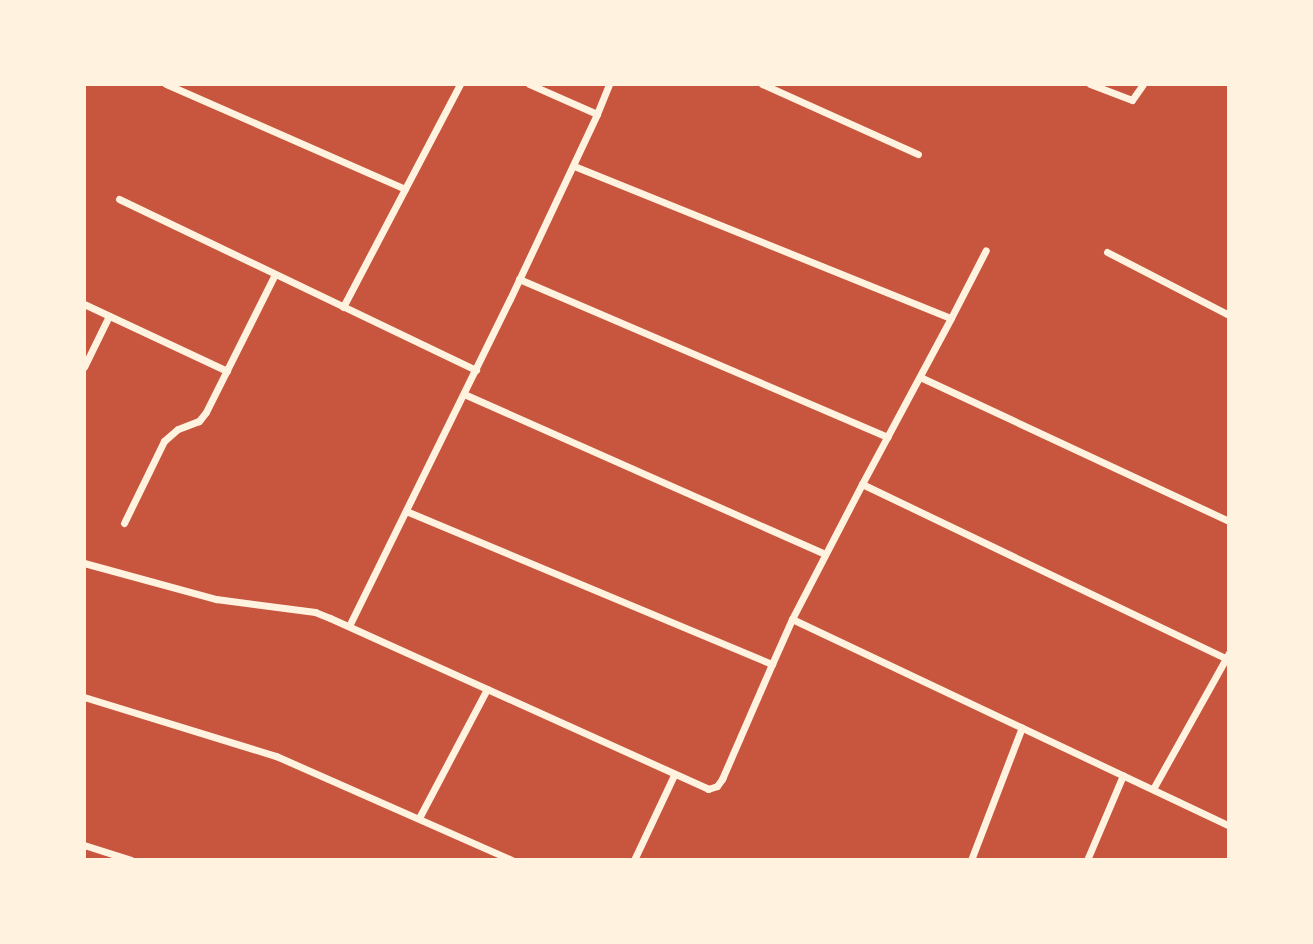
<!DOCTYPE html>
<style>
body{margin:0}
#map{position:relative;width:1313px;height:944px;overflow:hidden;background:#c8553d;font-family:"Times New Roman",serif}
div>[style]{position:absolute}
.minor>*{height:7px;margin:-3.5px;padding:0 3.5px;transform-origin:3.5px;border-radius:3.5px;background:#fff3e0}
span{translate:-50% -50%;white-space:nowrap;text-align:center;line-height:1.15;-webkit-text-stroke:7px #fff3e0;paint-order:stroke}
.frame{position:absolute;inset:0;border:86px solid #fff3e0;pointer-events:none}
</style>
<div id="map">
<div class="minor">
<i style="left:166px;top:84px;width:261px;rotate:23.7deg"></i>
<i style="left:762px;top:84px;width:171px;rotate:24.2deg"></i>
<i style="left:1090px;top:84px;width:45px;rotate:20.9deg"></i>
<i style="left:1132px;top:100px;width:19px;rotate:-55deg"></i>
<i style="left:597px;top:114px;width:32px;rotate:-68deg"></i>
<i style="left:574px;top:166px;width:406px;rotate:22deg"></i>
<i style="left:951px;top:318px;width:76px;rotate:-62.8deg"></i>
<i style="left:119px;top:199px;width:396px;rotate:25.6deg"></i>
<i style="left:1107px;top:252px;width:137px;rotate:27.3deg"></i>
<i style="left:519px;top:279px;width:401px;rotate:23.2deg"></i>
<i style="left:84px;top:304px;width:158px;rotate:25.1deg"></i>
<i style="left:343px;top:307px;width:252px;rotate:-62.3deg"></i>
<i style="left:951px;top:318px;width:188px;rotate:118.2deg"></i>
<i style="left:862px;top:484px;width:407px;rotate:25.6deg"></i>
<i style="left:84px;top:367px;width:57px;rotate:-63.9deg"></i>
<i style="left:920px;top:377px;width:341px;rotate:25deg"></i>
<i style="left:464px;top:394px;width:395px;rotate:23.9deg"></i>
<i style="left:406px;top:511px;width:397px;rotate:22.7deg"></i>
<i style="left:772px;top:664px;width:49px;rotate:-66deg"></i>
<i style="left:792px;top:619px;width:152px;rotate:-62.6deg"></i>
<i style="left:124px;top:523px;width:91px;rotate:-64deg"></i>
<i style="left:164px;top:441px;width:18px;rotate:-41deg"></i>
<i style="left:178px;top:429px;width:22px;rotate:-21deg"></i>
<i style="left:199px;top:421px;width:11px;rotate:-52deg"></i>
<i style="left:206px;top:412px;width:154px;rotate:-63.4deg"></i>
<i style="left:84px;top:563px;width:137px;rotate:15.3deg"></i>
<i style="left:216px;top:599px;width:100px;rotate:7.5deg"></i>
<i style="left:315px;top:612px;width:16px;rotate:22deg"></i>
<i style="left:330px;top:618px;width:415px;rotate:24.3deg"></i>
<i style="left:708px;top:789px;width:9px;rotate:-18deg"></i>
<i style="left:717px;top:786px;width:9px;rotate:-54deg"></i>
<i style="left:722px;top:779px;width:125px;rotate:-66.5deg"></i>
<i style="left:792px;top:619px;width:484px;rotate:25.3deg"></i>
<i style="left:349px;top:626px;width:364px;rotate:-63.8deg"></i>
<i style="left:510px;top:299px;width:204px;rotate:-64.8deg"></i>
<i style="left:597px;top:114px;width:74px;rotate:-156.2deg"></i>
<i style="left:84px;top:697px;width:201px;rotate:17.1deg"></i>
<i style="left:276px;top:756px;width:258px;rotate:23.8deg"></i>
<i style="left:1153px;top:789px;width:156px;rotate:-60.8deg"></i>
<i style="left:419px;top:818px;width:146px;rotate:-62.2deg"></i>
<i style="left:84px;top:845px;width:49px;rotate:17.7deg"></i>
<i style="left:634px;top:860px;width:94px;rotate:-64.8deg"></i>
<i style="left:971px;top:860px;width:142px;rotate:-69deg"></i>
<i style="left:1087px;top:860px;width:92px;rotate:-67deg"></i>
</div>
<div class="frame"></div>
</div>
